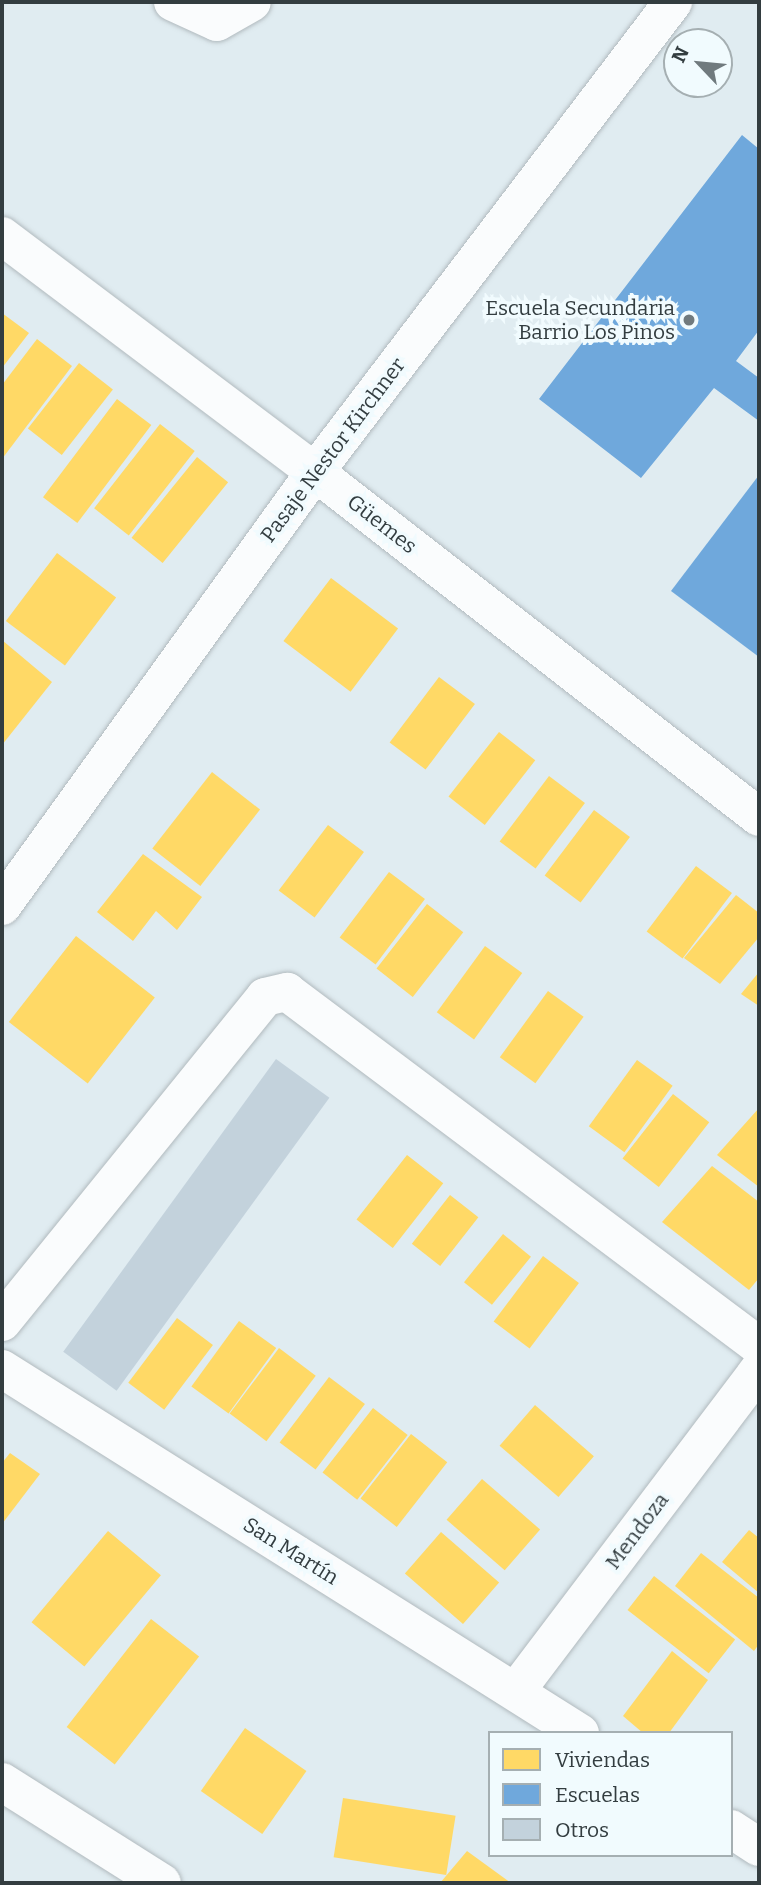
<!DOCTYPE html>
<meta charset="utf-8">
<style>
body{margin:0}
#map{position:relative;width:761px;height:1885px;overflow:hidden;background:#e0ecf1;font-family:Bitter,serif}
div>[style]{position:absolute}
.homes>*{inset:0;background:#ffd966;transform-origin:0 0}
.schools>*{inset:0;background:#6fa8dc}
.building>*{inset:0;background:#c3d2dc;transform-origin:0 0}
.roads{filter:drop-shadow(0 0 2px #b1babe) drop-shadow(0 0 2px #b1babe)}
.minor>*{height:38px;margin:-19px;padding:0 19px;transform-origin:19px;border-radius:19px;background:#fafcfd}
.dots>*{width:19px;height:19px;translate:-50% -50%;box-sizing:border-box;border:4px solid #f1fbfe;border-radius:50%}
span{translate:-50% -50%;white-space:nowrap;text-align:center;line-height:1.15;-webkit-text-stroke:7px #f1fbfe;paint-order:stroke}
.poi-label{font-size:21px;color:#333d40}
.right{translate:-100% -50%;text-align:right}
.street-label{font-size:21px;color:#333d40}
.frame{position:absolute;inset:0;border:4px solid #333d40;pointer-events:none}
.legend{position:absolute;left:488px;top:1731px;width:245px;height:126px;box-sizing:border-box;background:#f1fbfe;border:2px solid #a5afb2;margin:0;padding:9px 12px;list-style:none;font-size:21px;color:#333d40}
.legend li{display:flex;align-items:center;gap:14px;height:35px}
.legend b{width:35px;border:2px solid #a5afb2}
.north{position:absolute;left:663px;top:28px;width:70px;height:70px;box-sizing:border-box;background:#f1fbfe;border:2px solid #a5afb2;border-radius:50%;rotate:296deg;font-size:19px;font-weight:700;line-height:28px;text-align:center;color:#333d40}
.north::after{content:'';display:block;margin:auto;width:24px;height:32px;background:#707a7e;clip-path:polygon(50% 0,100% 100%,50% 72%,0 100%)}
</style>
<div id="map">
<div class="homes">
<i style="clip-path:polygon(2px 313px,29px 333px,2px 368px)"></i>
<i style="clip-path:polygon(37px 339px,72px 366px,2px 459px,2px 385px)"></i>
<i style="left:79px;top:363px;width:43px;height:83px;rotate:38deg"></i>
<i style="left:117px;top:399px;width:43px;height:123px;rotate:37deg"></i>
<i style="left:160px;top:424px;width:44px;height:107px;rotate:38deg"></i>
<i style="left:197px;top:457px;width:40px;height:104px;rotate:39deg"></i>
<i style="left:57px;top:553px;width:74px;height:85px;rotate:37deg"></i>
<i style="left:331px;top:578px;width:84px;height:79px;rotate:37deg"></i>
<i style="clip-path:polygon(2px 640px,52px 682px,2px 745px)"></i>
<i style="left:439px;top:677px;width:45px;height:82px;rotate:37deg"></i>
<i style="left:499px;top:732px;width:46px;height:82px;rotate:38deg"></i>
<i style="left:212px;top:772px;width:61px;height:97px;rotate:38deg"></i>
<i style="left:549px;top:776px;width:45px;height:82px;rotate:37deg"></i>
<i style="left:594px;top:810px;width:45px;height:82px;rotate:37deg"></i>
<i style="left:328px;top:825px;width:45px;height:82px;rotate:37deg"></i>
<i style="clip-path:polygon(143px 854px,202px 897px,177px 930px,156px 911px,133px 941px,97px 912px)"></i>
<i style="left:696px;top:866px;width:45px;height:82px;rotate:37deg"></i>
<i style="left:389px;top:872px;width:45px;height:82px;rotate:37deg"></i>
<i style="clip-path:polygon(736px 895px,759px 913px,759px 937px,720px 984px,684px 958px)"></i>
<i style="left:427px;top:904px;width:46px;height:82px;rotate:38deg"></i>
<i style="left:76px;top:936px;width:100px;height:109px;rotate:38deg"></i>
<i style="left:485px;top:946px;width:46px;height:82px;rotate:36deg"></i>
<i style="clip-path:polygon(759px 972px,759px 1006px,741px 994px)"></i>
<i style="left:548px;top:991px;width:44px;height:82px;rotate:36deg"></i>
<i style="left:637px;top:1060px;width:44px;height:82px;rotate:36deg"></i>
<i style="left:673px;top:1094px;width:46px;height:82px;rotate:38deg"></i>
<i style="clip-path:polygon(759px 1108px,759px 1187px,717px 1155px)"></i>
<i style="left:407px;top:1155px;width:46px;height:82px;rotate:38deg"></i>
<i style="clip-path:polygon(712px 1166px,759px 1202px,759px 1278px,749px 1290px,662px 1222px)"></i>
<i style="left:450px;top:1195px;width:36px;height:62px;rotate:38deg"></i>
<i style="left:503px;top:1234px;width:36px;height:62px;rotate:39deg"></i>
<i style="left:543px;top:1256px;width:45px;height:82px;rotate:37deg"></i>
<i style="left:177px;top:1318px;width:45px;height:81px;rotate:37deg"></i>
<i style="left:239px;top:1321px;width:46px;height:81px;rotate:36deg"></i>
<i style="left:279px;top:1348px;width:46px;height:82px;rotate:37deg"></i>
<i style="left:329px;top:1377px;width:45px;height:82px;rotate:37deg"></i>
<i style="left:535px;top:1405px;width:78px;height:54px;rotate:41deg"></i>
<i style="left:373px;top:1408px;width:44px;height:82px;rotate:38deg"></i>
<i style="left:411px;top:1434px;width:46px;height:82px;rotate:38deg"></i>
<i style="clip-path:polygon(10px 1453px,40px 1474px,2px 1524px,2px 1463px)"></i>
<i style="left:482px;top:1479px;width:77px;height:54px;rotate:41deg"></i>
<i style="clip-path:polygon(749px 1530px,759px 1538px,759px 1593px,722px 1562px)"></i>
<i style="left:108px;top:1531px;width:69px;height:119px;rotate:40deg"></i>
<i style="left:441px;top:1532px;width:77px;height:55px;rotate:41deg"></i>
<i style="clip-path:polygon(701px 1553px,759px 1598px,759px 1644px,754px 1651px,675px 1586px)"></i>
<i style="left:654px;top:1576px;width:103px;height:43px;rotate:38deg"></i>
<i style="left:151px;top:1619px;width:61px;height:137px;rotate:38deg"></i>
<i style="clip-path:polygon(672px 1651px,708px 1680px,669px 1733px,643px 1733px,623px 1716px)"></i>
<i style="left:245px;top:1728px;width:75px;height:77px;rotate:35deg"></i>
<i style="left:343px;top:1798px;width:114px;height:60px;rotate:9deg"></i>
<i style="clip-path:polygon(467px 1851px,511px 1883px,440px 1883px)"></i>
</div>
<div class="schools">
<i style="clip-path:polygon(742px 135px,759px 149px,759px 330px,736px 361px,759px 378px,759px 421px,714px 388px,641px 478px,539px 399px)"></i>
<i style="clip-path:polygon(759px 475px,759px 657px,671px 591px)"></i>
</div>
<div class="building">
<i style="left:276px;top:1059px;width:66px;height:362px;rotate:36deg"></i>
</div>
<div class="roads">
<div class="minor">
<i style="left:173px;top:2px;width:48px;rotate:24.4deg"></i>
<i style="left:217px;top:22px;width:40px;rotate:-29.7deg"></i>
<i style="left:2px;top:236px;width:392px;rotate:37deg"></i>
<i style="left:315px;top:472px;width:562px;rotate:37.85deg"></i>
<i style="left:2px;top:906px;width:535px;rotate:-54.2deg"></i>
<i style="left:315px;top:472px;width:591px;rotate:-52.7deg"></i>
<i style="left:2px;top:1322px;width:418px;rotate:-51deg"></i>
<i style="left:265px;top:997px;width:23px;rotate:-13deg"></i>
<i style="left:287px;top:992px;width:590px;rotate:36.87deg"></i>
<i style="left:2px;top:1369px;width:683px;rotate:32.2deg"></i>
<i style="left:516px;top:1691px;width:403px;rotate:-52.9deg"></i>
<i style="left:2px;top:1782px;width:189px;rotate:32.3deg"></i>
<i style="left:731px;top:1829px;width:33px;rotate:33deg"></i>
</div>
</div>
<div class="dots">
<i style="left:689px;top:320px;background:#707a7e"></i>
</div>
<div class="poi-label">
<span class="right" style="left:675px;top:320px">Escuela Secundaria<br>Barrio Los Pinos</span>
</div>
<div class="street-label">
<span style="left:333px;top:450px;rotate:-53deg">Pasaje Nestor Kirchner</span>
<span style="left:382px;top:524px;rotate:38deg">Güemes</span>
<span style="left:637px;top:1531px;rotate:-53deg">Mendoza</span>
<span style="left:291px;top:1551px;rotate:32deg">San Martín</span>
</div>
<div class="frame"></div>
<ul class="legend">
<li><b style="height:19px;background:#ffd966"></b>Viviendas</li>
<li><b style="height:19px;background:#6fa8dc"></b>Escuelas</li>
<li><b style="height:19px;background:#c3d2dc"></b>Otros</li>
</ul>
<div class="north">N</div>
</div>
